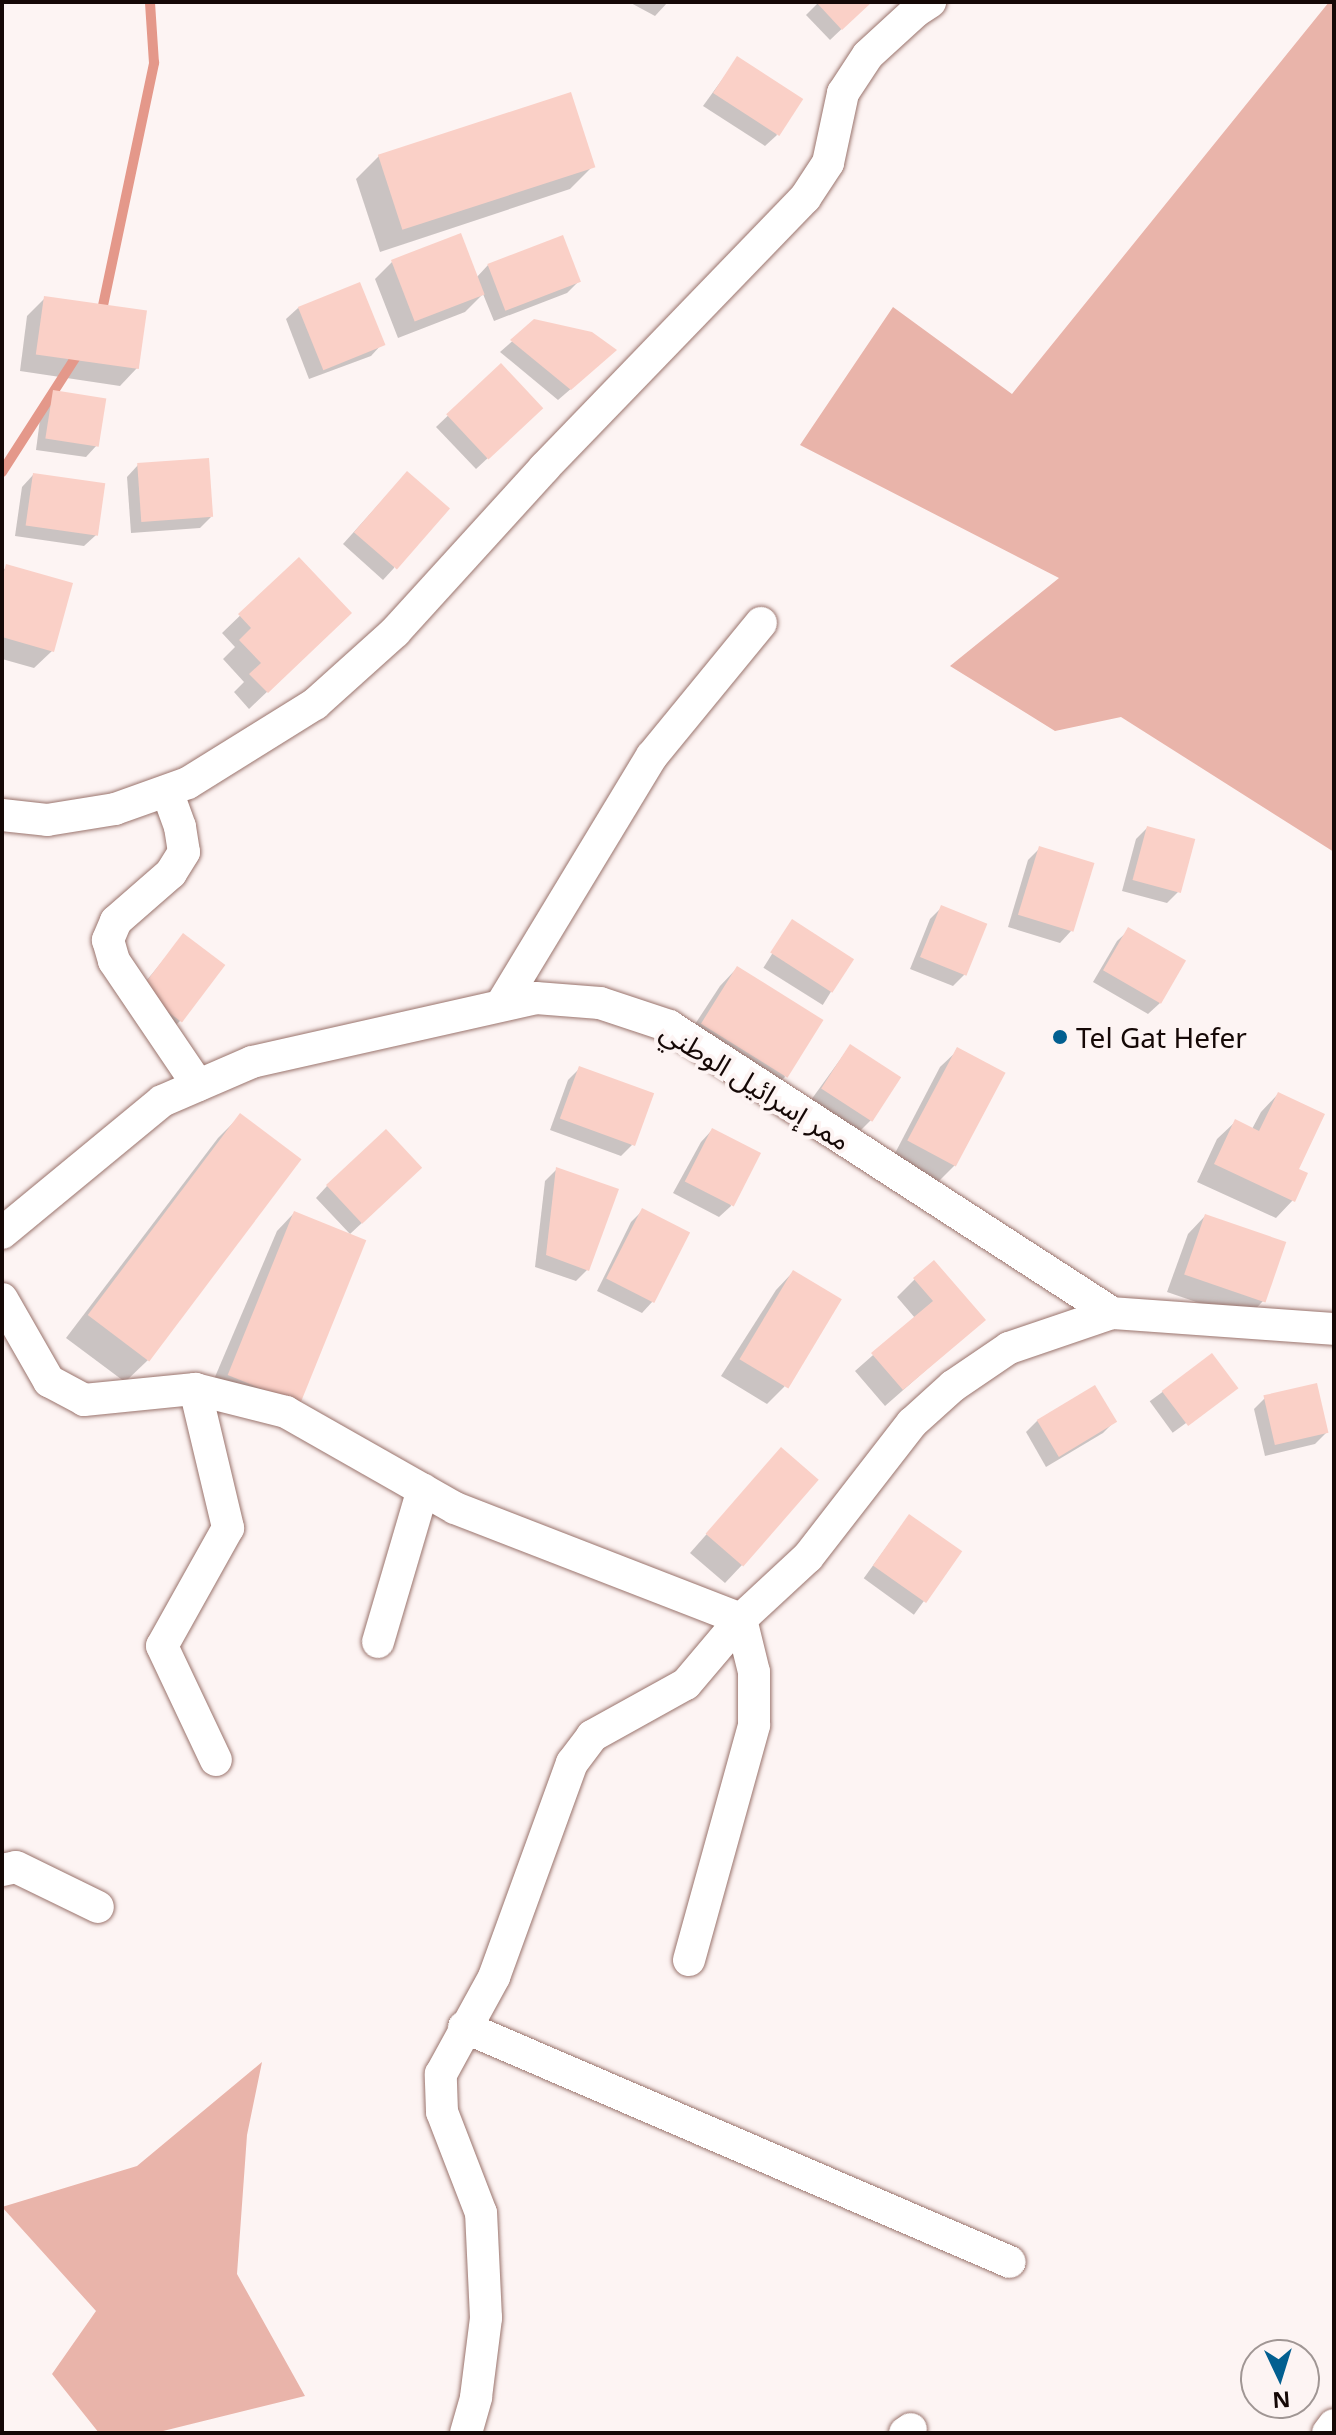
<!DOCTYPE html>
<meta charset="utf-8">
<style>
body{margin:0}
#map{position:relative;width:1336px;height:2435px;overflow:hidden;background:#fdf4f3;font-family:"Noto Sans","Noto Sans Arabic",sans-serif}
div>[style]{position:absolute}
.green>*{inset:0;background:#e9b4aa}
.shadow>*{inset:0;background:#0003;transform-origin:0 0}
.stream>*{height:10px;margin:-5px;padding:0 5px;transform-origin:5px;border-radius:5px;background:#e4988a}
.building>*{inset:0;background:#fad0c7;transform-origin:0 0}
.roads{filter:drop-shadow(0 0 2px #9a746d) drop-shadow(0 0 2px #9a746d)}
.minor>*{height:32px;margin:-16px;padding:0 16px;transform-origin:16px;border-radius:16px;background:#fff}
.dots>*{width:22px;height:22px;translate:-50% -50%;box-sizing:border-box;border:4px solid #fdf4f3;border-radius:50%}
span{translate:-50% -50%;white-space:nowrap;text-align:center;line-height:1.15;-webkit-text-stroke:8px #fdf4f3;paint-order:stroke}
.poi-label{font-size:28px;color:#150806}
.left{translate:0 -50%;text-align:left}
.street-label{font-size:28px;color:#150806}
.frame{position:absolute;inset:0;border:4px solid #150806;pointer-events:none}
.north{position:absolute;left:1240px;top:2339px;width:80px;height:80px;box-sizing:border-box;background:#fdf4f3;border:2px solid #a09694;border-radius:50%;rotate:176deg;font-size:22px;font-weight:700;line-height:32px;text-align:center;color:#150806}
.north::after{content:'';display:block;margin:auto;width:28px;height:36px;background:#025f90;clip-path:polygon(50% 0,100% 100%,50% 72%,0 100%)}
</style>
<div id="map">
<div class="green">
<i style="clip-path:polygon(1329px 2px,1334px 2px,1334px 852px,1121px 717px,1055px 731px,950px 666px,1059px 578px,800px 445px,893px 307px,1012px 394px)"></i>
<i style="clip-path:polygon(262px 2062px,247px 2135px,237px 2274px,305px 2396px,155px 2433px,99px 2433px,52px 2374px,96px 2311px,2px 2207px,137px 2166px)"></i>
</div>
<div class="shadow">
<i style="clip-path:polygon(629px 2px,668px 2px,655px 16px)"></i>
<i style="clip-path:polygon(819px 2px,870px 2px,830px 40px,806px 15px)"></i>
<i style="clip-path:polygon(737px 59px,777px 135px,765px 146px,703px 106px)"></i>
<i style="clip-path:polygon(379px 156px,593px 166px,570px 189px,380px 252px,356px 179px)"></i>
<i style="clip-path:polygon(392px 262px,476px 278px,488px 265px,578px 282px,567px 293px,494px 321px,483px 294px,465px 312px,398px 338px,375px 279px)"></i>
<i style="clip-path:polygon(45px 298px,137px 368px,120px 386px,20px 371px,27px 316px)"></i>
<i style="clip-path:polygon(298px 308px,382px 344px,371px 356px,309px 379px,286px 319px)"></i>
<i style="clip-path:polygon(534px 322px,602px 362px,558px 400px,500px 352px)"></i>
<i style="clip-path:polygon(500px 366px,529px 420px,476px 469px,436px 427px)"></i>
<i style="clip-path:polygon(54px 392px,97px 445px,86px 457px,36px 450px,42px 404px)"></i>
<i style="clip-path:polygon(138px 465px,211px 517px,200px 528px,131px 533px,127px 477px)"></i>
<i style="clip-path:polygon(33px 475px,96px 535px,84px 546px,15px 536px,22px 487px)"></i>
<i style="clip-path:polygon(396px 485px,394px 568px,383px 580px,343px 544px)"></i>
<i style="clip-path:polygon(299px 559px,332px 630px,249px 709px,234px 692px,244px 682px,223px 659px,235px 647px,222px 633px)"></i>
<i style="clip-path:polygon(7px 567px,52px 651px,34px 668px,2px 659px,2px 571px)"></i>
<i style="clip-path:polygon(1147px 828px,1178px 892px,1167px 903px,1122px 891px,1136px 839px)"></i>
<i style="clip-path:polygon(1040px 848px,1071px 931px,1060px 943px,1008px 927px,1028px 860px)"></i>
<i style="clip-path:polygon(941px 908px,984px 925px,965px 974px,953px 986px,910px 969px,930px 919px)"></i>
<i style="left:792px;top:922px;width:70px;height:54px;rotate:32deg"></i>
<i style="clip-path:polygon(1129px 930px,1160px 1003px,1148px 1014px,1093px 982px,1117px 941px)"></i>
<i style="clip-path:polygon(183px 936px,180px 1021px,168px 1033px,129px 1002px)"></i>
<i style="clip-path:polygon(737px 968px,785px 1077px,767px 1094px,684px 1041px,720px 986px)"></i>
<i style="clip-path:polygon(850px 1046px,871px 1120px,860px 1131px,811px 1100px)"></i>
<i style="clip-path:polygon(958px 1050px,955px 1165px,937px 1183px,892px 1159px,940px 1067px)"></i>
<i style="clip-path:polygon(580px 1068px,632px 1145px,621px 1156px,550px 1130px,568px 1080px)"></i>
<i style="clip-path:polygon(1278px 1094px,1297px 1170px,1293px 1200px,1276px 1218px,1197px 1182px,1217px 1139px,1235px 1122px,1252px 1129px,1261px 1112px)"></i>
<i style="clip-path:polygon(240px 1116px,148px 1360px,125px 1382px,66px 1338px,218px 1138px)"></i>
<i style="clip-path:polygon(712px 1130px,731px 1206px,719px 1217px,673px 1193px,701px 1142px)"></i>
<i style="clip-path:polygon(557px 1169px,587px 1270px,576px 1281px,535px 1267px,545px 1181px)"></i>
<i style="clip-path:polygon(408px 1180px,350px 1234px,316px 1198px,327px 1186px)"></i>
<i style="clip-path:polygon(642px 1211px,687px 1233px,653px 1301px,642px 1313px,597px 1291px,631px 1222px)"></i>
<i style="clip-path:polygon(294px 1213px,295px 1403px,209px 1391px,277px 1231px)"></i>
<i style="clip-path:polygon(1205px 1216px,1263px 1301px,1246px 1319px,1167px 1292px,1188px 1234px)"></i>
<i style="clip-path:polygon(793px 1272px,839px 1300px,784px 1387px,767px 1404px,721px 1376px,776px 1290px)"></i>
<i style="clip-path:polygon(915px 1279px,983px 1320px,885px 1406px,855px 1371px,915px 1318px,897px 1297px)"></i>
<i style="left:1212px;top:1356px;width:39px;height:77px;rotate:54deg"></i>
<i style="clip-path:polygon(1265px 1398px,1327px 1432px,1315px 1444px,1265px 1456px,1254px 1409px)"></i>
<i style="clip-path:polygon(1037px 1421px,1114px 1422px,1103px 1433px,1046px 1467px,1026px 1432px)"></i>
<i style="clip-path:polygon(781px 1450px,742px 1565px,725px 1583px,690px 1553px)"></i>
<i style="left:909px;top:1516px;width:62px;height:77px;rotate:36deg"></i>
</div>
<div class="stream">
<i style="left:101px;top:315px;width:258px;rotate:-78.1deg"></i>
<i style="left:154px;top:63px;width:61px;rotate:-93.8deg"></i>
<i style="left:2px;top:472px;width:146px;rotate:-57.3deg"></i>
</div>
<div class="building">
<i style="clip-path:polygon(816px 2px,872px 2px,842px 30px)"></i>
<i style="left:737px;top:56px;width:79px;height:44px;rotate:33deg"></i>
<i style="left:571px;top:92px;width:79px;height:203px;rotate:72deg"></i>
<i style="left:461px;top:233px;width:66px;height:75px;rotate:69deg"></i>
<i style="left:563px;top:235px;width:50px;height:81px;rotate:69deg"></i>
<i style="left:360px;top:282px;width:68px;height:67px;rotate:68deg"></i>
<i style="left:44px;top:296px;width:104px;height:59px;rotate:8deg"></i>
<i style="clip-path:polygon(534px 319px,592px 332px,617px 350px,571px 390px,510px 340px)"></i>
<i style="left:501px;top:363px;width:62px;height:75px;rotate:47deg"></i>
<i style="left:53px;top:390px;width:54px;height:49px;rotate:9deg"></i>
<i style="left:209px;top:458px;width:59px;height:72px;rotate:86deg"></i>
<i style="left:407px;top:471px;width:57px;height:81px;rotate:41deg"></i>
<i style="left:33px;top:473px;width:73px;height:53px;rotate:8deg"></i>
<i style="clip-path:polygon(299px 557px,352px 613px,268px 693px,249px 674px,261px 663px,239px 640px,251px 628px,238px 614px)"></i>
<i style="clip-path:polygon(6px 564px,73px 583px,54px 652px,2px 637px,2px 579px)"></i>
<i style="left:1147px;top:826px;width:50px;height:56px;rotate:15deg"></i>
<i style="left:1039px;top:846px;width:58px;height:72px;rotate:17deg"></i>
<i style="left:941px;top:905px;width:50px;height:56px;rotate:22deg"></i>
<i style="left:792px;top:919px;width:74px;height:40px;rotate:33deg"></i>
<i style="left:1128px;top:927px;width:67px;height:50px;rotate:30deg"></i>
<i style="left:183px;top:933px;width:53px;height:72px;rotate:37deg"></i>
<i style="left:737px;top:966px;width:102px;height:68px;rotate:32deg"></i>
<i style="left:850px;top:1044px;width:61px;height:53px;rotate:33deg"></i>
<i style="left:957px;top:1047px;width:55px;height:106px;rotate:28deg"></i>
<i style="left:579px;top:1066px;width:80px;height:56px;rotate:20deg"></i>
<i style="clip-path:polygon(1278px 1092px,1325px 1114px,1299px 1169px,1308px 1173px,1295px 1202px,1214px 1164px,1235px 1119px,1259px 1131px)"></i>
<i style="left:240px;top:1113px;width:77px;height:253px;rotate:37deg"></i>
<i style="left:712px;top:1128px;width:55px;height:60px;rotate:27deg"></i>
<i style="left:386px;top:1129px;width:53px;height:82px;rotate:47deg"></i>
<i style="clip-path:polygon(556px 1167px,619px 1189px,589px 1271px,546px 1255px)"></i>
<i style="left:642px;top:1208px;width:54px;height:79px;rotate:27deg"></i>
<i style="left:294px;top:1211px;width:78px;height:177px;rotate:22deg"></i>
<i style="left:1205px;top:1214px;width:86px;height:64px;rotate:19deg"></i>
<i style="clip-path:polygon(934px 1260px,986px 1320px,903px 1390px,871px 1353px,933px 1301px,913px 1278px)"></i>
<i style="left:793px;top:1270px;width:57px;height:104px;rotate:31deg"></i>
<i style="left:1212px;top:1353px;width:44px;height:63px;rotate:53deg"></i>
<i style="left:1317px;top:1383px;width:51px;height:55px;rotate:77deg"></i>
<i style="left:1095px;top:1385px;width:43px;height:68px;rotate:59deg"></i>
<i style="left:781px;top:1447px;width:50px;height:115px;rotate:41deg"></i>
<i style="left:909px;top:1514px;width:65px;height:63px;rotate:35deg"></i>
</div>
<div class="roads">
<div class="minor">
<i style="left:167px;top:791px;width:38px;rotate:70deg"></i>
<i style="left:180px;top:827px;width:25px;rotate:81deg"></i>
<i style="left:184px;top:852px;width:25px;rotate:122deg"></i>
<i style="left:171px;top:873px;width:73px;rotate:138.9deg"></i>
<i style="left:116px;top:921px;width:21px;rotate:113deg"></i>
<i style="left:108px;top:940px;width:22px;rotate:74deg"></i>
<i style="left:114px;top:961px;width:150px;rotate:55.9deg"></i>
<i style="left:2px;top:815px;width:45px;rotate:6.3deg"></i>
<i style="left:47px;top:820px;width:69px;rotate:-9.2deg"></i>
<i style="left:115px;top:809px;width:77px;rotate:-19.6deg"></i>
<i style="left:188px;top:783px;width:150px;rotate:-31.9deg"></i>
<i style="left:315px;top:704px;width:108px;rotate:-42deg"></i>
<i style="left:395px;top:632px;width:222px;rotate:-47.7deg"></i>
<i style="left:544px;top:468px;width:376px;rotate:-46deg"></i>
<i style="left:805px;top:198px;width:42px;rotate:-56.7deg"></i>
<i style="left:828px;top:163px;width:72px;rotate:-77.9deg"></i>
<i style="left:843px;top:93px;width:45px;rotate:-56.7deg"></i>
<i style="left:868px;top:55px;width:65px;rotate:-42.5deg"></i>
<i style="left:916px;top:11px;width:17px;rotate:-33deg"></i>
<i style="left:501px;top:1005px;width:291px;rotate:-58.8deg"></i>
<i style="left:652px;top:756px;width:172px;rotate:-50.7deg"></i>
<i style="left:2px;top:1233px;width:207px;rotate:-39.5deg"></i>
<i style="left:162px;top:1101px;width:98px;rotate:-23.4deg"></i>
<i style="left:252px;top:1062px;width:291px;rotate:-12.7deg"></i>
<i style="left:536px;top:998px;width:64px;rotate:4.5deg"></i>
<i style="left:600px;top:1003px;width:73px;rotate:18.4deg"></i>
<i style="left:669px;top:1026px;width:528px;rotate:32.94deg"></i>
<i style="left:1112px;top:1313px;width:223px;rotate:4.1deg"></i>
<i style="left:2px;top:1299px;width:95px;rotate:60.2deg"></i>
<i style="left:49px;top:1381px;width:40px;rotate:28deg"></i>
<i style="left:84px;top:1400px;width:112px;rotate:-5.7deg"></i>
<i style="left:195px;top:1389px;width:94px;rotate:14.2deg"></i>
<i style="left:286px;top:1412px;width:194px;rotate:29.6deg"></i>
<i style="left:455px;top:1508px;width:307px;rotate:21.2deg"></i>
<i style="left:195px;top:1389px;width:143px;rotate:76.6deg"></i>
<i style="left:228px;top:1528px;width:135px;rotate:119.2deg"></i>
<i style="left:162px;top:1646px;width:126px;rotate:64.7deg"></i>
<i style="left:378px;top:1642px;width:159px;rotate:-73.6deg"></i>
<i style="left:2px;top:1870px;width:14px;rotate:-12deg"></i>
<i style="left:16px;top:1867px;width:91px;rotate:26deg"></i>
<i style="left:689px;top:1960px;width:244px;rotate:-74.5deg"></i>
<i style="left:754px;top:1725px;width:53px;rotate:-90deg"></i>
<i style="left:754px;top:1672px;width:55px;rotate:-103.8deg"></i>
<i style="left:464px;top:2027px;width:594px;rotate:23.29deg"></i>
<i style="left:466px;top:2433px;width:37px;rotate:-74deg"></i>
<i style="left:476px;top:2397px;width:80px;rotate:-82.8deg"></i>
<i style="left:486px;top:2318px;width:105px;rotate:-92.7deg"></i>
<i style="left:481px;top:2213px;width:108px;rotate:-111.1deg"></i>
<i style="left:442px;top:2112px;width:38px;rotate:-92deg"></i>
<i style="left:441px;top:2074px;width:111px;rotate:-61.3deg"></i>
<i style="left:494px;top:1977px;width:228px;rotate:-70deg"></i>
<i style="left:572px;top:1763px;width:34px;rotate:-53deg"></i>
<i style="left:592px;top:1736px;width:107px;rotate:-29deg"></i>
<i style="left:686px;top:1684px;width:85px;rotate:-49.8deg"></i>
<i style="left:741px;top:1619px;width:91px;rotate:-42.8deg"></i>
<i style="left:808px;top:1557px;width:170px;rotate:-52.2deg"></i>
<i style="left:912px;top:1423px;width:55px;rotate:-42.1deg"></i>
<i style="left:953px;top:1386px;width:68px;rotate:-34.2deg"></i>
<i style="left:1009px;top:1348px;width:109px;rotate:-18.8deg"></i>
<i style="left:905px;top:2433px;width:7px;rotate:-34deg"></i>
<i style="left:1328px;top:2433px;width:10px;rotate:-53deg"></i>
</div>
</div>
<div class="dots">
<i style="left:1060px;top:1037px;background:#025f90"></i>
</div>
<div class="poi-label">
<span class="left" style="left:1076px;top:1037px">Tel Gat Hefer</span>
</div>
<div class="street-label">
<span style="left:756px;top:1085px;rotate:32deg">ممر إسرائيل الوطني</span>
</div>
<div class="frame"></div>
<div class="north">N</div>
</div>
